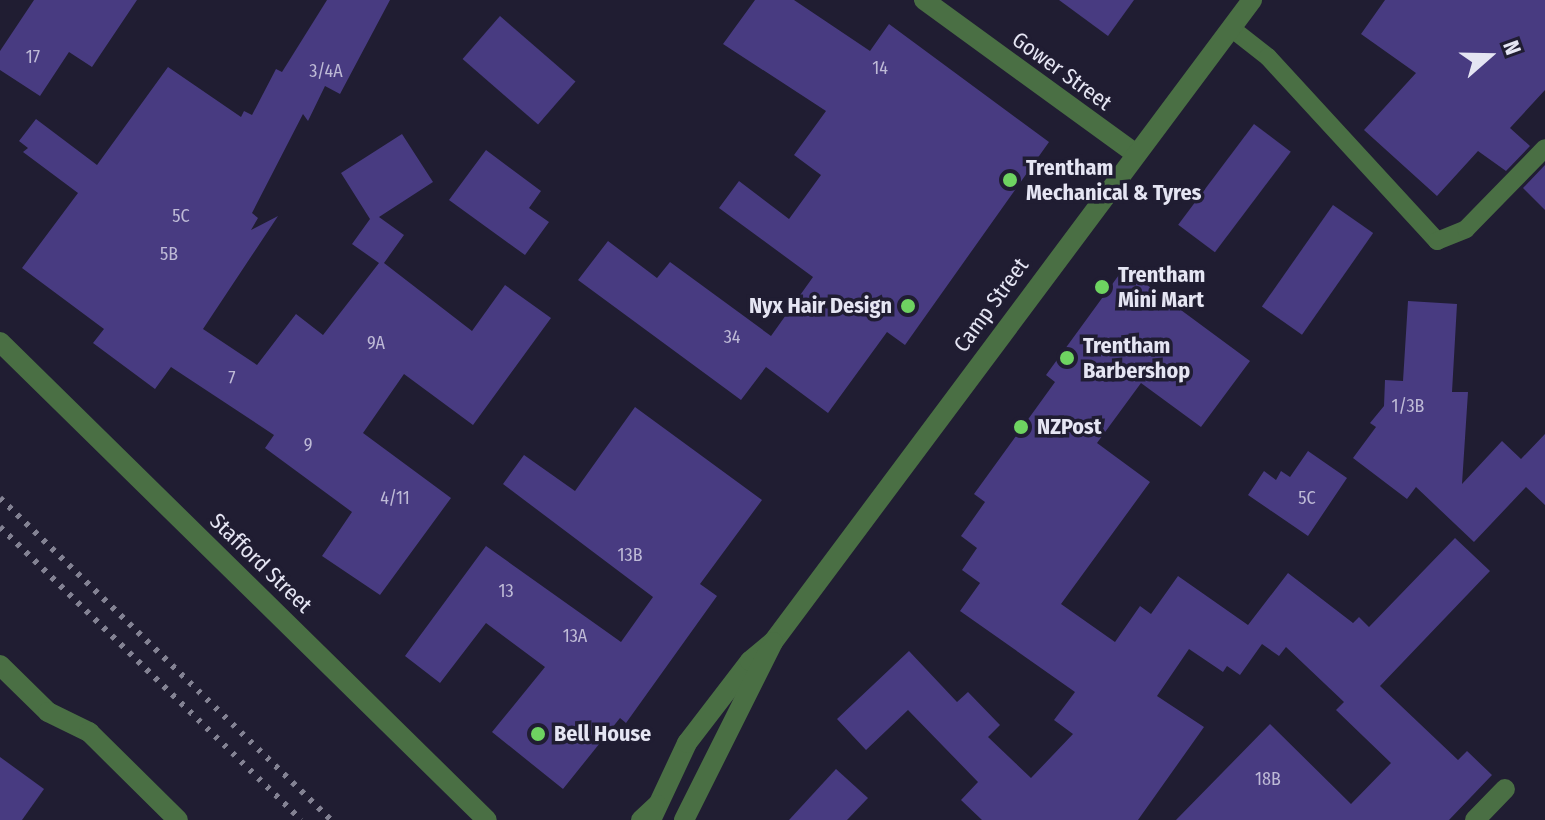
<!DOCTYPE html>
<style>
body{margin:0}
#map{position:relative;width:1545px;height:820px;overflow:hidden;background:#201d32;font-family:"Fira Sans Condensed",sans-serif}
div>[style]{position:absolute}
.building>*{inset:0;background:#483b81;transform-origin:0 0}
.service>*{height:18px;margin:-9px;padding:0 9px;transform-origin:9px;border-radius:9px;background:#4a6f44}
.minor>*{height:20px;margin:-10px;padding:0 10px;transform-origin:10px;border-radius:10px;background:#4a6f44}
.tertiary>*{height:20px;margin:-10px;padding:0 10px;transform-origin:10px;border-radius:10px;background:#4a6f44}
.rail>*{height:6px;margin-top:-3px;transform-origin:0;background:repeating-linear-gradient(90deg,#838293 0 4px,transparent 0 12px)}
.dots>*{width:22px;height:22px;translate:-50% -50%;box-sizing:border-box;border:4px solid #201d32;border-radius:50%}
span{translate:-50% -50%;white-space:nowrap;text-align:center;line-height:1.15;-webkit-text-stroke:7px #201d32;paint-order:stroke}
.number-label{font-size:18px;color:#bebad6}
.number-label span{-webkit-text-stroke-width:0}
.street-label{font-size:22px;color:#e5e5f3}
.poi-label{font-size:22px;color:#e5e5f3;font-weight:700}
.left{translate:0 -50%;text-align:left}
.right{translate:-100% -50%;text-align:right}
.north{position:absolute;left:1449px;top:16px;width:80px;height:80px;-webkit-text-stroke:6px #201d32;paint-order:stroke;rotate:70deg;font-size:22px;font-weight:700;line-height:32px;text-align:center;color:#e5e5f3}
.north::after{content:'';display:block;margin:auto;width:28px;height:36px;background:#e5e5f3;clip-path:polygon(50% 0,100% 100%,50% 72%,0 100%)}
</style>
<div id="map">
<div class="building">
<i style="clip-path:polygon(34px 0,137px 0,92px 67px,69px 52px,40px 96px,0 70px,0 51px)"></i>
<i style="clip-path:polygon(327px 0,390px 0,340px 94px,325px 86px,308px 121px,303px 114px,252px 213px,258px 218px,251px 230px,278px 216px,203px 329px,257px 365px,296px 314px,323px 335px,379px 263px,352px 244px,370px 219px,341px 173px,402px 134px,433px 182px,379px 217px,404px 235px,384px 263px,472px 331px,505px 285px,551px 318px,473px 425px,404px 374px,363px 433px,451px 498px,380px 595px,322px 556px,352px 512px,265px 448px,274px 435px,171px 367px,155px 389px,93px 343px,104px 329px,22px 268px,78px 193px,23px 152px,28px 148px,19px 141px,36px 119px,97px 165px,168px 67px,241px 117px,244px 111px,252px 115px,276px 69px,282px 72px)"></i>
<i style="clip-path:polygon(755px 0,794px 0,870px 51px,889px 24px,1049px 142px,905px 345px,887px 332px,828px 413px,766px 367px,741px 400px,578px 280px,608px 241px,657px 278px,670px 262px,771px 336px,813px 277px,719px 208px,739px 181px,789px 219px,821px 175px,794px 155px,826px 111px,723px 44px)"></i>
<i style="clip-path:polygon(1059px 0,1134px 0,1108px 36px)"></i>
<i style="clip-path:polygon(1385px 0,1545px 0,1545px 90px,1510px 128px,1530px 146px,1506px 171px,1478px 151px,1437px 196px,1364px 130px,1416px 73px,1361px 34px)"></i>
<i style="left:500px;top:16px;width:100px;height:57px;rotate:41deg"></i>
<i style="left:1254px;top:124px;width:46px;height:126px;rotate:37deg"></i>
<i style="clip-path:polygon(486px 150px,541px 191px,529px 208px,549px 222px,525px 255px,449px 200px)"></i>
<i style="clip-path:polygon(1545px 165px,1545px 210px,1523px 188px)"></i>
<i style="left:1333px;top:205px;width:49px;height:124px;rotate:35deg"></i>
<i style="clip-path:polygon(1124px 268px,1250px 361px,1201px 427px,1141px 383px,1097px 443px,1150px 482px,1061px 604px,1115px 642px,1140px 606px,1151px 614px,1178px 576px,1248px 625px,1288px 573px,1353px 623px,1359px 617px,1369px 627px,1455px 538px,1490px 571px,1380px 686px,1458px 760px,1467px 751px,1492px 775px,1449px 820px,1176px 820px,1270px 724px,1351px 804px,1391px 763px,1336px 710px,1344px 702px,1286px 647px,1279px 656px,1262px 644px,1240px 675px,1227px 666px,1223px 672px,1189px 649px,1157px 696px,1204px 727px,1138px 820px,982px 820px,961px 800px,978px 782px,908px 710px,866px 750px,837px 719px,909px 651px,957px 702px,968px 692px,1000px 725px,988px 737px,1031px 778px,1073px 734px,1054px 720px,1075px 692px,960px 611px,980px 583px,962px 570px,977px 548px,961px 536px,985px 502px,974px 494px,1055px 382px,1046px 375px)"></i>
<i style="clip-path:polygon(1408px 301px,1457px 304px,1452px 392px,1468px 392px,1462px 484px,1502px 441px,1521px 459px,1545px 434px,1545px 505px,1526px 487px,1474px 542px,1416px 487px,1407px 499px,1353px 458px,1376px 427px,1370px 423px,1384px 406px,1385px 380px,1403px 381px)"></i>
<i style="clip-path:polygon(635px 407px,762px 500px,700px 584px,717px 596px,626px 723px,620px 718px,563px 789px,492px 732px,545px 667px,486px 623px,440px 683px,405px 656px,486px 546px,621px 642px,653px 597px,503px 484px,524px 455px,575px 491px)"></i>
<i style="clip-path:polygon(1308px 451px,1347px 478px,1308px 536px,1248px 495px,1264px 471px,1276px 480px,1281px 471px,1290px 477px)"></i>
<i style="clip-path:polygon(0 757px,44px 789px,22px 820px,0 820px)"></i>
<i style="clip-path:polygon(836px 769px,868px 798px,847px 820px,789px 820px)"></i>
</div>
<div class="service">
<i style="left:1231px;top:28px;width:47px;rotate:38.1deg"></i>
<i style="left:1268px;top:57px;width:250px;rotate:47.4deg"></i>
<i style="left:1437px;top:241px;width:31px;rotate:-22deg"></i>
<i style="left:1466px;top:229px;width:113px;rotate:-45.7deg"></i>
</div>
<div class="minor">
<i style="left:924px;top:0;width:258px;rotate:36deg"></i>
<i style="left:0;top:665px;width:67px;rotate:44.4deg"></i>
<i style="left:48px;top:712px;width:46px;rotate:26deg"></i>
<i style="left:89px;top:732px;width:125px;rotate:44.7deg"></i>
<i style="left:651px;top:820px;width:85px;rotate:-64.9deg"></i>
<i style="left:687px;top:743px;width:103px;rotate:-52.5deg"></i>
<i style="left:750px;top:661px;width:30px;rotate:-40deg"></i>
<i style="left:773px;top:642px;width:801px;rotate:-53.27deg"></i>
<i style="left:684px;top:820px;width:199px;rotate:-63.4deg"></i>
<i style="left:1475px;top:820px;width:43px;rotate:-45.9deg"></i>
</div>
<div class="tertiary">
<i style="left:0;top:342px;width:682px;rotate:44.47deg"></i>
<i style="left:641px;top:820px;width:22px;rotate:-43deg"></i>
</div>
<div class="rail">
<i style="left:0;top:498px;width:462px;rotate:44.2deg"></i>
<i style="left:0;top:527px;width:420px;rotate:44.2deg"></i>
</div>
<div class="dots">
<i style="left:1010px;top:180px;background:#6ed361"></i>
<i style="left:1102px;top:287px;background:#6ed361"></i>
<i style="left:908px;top:306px;background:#6ed361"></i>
<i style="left:1067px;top:358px;background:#6ed361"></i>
<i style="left:1021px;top:427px;background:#6ed361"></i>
<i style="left:538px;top:734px;background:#6ed361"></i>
</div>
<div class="number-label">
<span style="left:33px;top:57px">17</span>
<span style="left:880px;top:68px">14</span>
<span style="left:326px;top:71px">3/4A</span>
<span style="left:181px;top:216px">5C</span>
<span style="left:169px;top:254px">5B</span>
<span style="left:732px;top:337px">34</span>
<span style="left:376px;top:343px">9A</span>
<span style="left:232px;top:378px">7</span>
<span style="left:1408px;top:406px">1/3B</span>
<span style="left:308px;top:445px">9</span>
<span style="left:395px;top:498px">4/11</span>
<span style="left:1307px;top:498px">5C</span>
<span style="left:630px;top:555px">13B</span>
<span style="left:506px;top:591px">13</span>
<span style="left:575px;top:636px">13A</span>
<span style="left:1268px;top:779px">18B</span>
</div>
<div class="street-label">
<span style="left:1062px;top:71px;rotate:36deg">Gower Street</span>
<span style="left:991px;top:305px;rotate:-54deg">Camp Street</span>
<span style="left:261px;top:563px;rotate:44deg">Stafford Street</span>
</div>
<div class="poi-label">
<span class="left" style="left:1026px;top:180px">Trentham<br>Mechanical &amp; Tyres</span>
<span class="left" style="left:1118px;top:287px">Trentham<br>Mini Mart</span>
<span class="right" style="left:892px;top:306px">Nyx Hair Design</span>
<span class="left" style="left:1083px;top:358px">Trentham<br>Barbershop</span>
<span class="left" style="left:1037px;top:427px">NZPost</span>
<span class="left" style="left:554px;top:734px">Bell House</span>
</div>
<div class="north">N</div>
</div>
